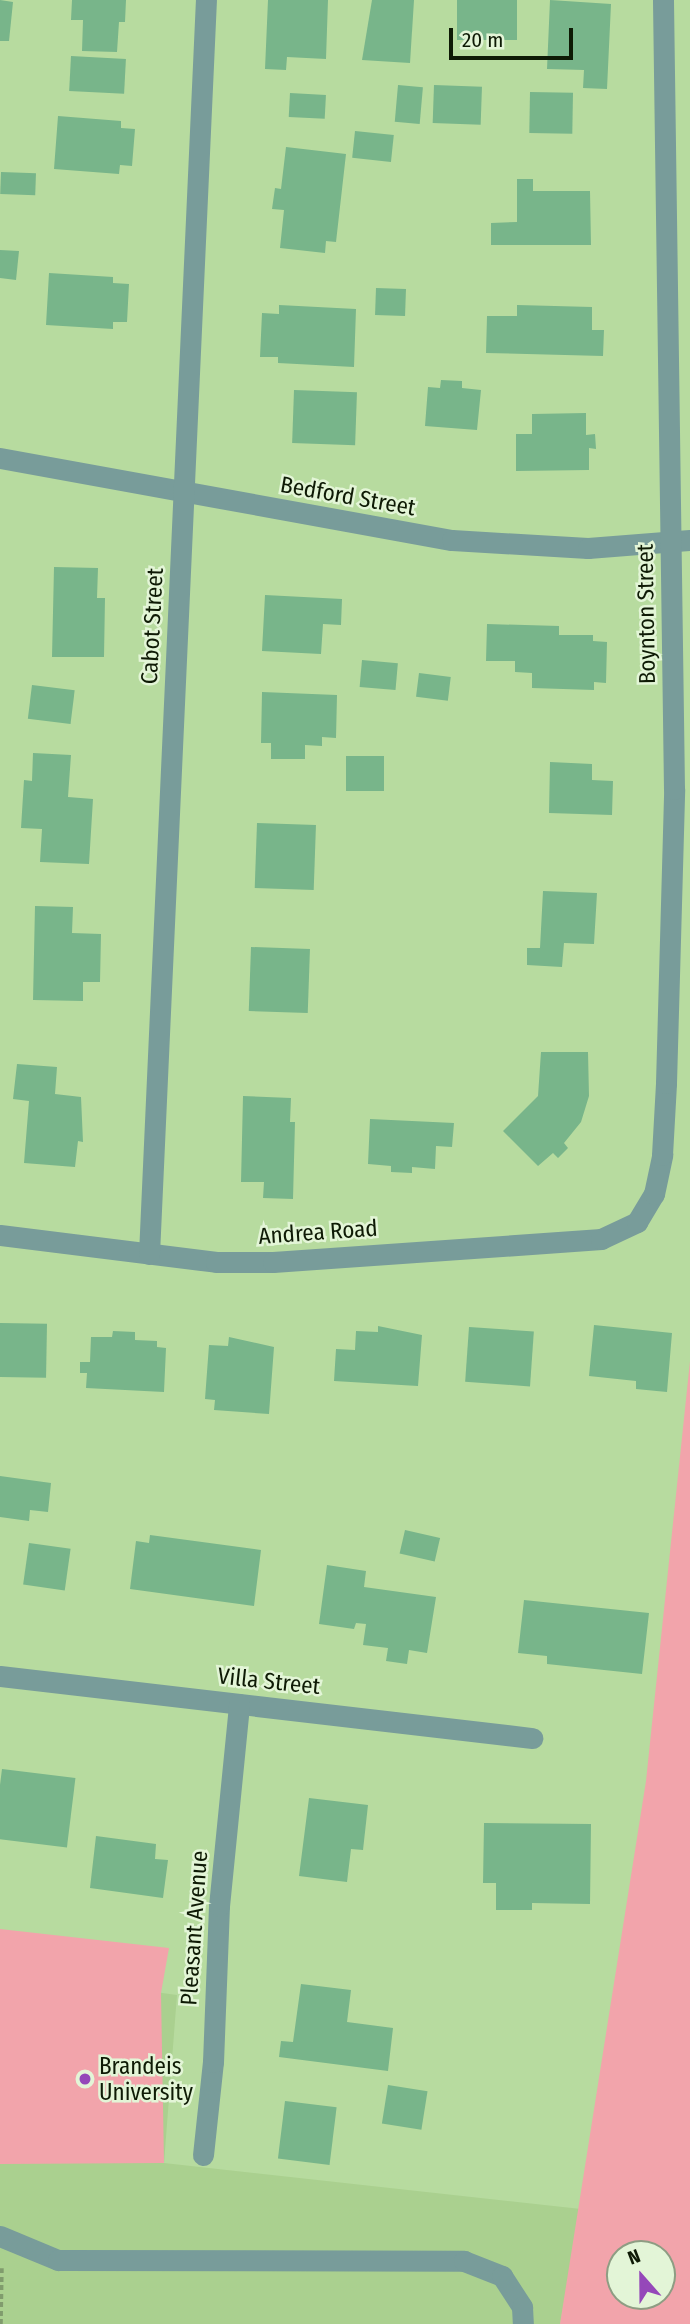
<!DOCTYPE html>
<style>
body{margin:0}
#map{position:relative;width:690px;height:2324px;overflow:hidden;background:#b7db9f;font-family:"Fira Sans Condensed",sans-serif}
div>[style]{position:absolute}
.built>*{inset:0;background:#aad08f}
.green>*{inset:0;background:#f2a4ab}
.building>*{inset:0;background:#78b58a;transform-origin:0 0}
.path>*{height:4.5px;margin-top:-2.25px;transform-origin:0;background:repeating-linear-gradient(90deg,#809c6d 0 5px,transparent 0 8.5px)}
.lane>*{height:21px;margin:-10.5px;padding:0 10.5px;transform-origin:10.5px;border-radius:10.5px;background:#789c9a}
.street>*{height:21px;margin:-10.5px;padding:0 10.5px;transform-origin:10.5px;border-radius:10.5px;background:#789c9a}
.dots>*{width:19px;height:19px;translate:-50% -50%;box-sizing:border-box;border:4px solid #e3f5d7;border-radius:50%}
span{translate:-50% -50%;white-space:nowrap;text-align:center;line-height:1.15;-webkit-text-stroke:5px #e3f5d7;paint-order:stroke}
.street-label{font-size:23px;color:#0e1a05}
.poi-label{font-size:23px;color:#0e1a05}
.left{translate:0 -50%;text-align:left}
.north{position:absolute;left:606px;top:2240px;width:70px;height:70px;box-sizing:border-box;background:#e3f5d7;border:2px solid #8e9d83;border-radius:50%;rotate:339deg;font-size:19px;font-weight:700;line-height:28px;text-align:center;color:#0e1a05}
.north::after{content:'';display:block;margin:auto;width:24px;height:32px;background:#9548b9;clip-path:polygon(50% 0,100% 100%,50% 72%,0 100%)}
.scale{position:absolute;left:449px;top:28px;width:124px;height:32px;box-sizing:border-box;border:4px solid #0e1a05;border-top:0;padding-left:9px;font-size:21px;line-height:24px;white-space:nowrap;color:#0e1a05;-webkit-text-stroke:5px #e3f5d7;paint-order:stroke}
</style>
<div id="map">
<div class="built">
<i style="clip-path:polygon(0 1971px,177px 1995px,164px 2163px,581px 2209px,560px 2324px,0 2324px)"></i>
</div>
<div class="green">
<i style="clip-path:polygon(evenodd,690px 1361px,690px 2324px,560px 2324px,646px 1781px,690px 1361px,662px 2254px,662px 2296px,620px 2296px,620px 2254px,662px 2254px)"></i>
<i style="clip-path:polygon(0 1929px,169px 1948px,161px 1993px,164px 2163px,0 2164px)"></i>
</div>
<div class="building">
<i style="clip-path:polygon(0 0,13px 2px,9px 41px,0 41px)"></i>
<i style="clip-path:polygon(72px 0,126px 0,125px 22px,119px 22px,117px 52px,82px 51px,83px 20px,71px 20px)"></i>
<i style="clip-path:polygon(268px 0,328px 0,326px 59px,287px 57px,286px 70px,265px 69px)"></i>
<i style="clip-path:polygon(372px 0,414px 0,410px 63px,362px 60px)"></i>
<i style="left:457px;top:0;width:60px;height:40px"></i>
<i style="clip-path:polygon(550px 0,611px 4px,607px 89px,583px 88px,584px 70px,547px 69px)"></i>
<i style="left:71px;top:56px;width:55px;height:35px;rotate:3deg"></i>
<i style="left:398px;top:85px;width:25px;height:37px;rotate:5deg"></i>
<i style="left:434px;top:85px;width:48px;height:38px;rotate:2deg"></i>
<i style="left:530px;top:92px;width:43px;height:41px;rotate:1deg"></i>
<i style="left:290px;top:93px;width:36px;height:24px;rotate:3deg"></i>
<i style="clip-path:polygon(58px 116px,121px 121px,121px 128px,135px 129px,132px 166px,120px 165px,119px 174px,54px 169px)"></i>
<i style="left:355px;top:131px;width:39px;height:27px;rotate:6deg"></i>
<i style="clip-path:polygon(286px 147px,346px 154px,336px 242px,326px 241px,325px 253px,280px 248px,284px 210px,272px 209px,275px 188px,281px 189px)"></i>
<i style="left:1px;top:172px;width:35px;height:22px;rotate:2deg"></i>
<i style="clip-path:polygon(517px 179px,533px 179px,533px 191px,590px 191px,591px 245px,491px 245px,491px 223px,517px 222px)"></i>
<i style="clip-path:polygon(0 250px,19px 251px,16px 280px,0 278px)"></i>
<i style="clip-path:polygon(49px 273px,113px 277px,113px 283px,129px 284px,127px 322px,113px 322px,113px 329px,46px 325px)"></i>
<i style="left:376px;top:288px;width:30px;height:27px;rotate:2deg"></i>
<i style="clip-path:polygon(279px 305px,356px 309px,354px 367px,278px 363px,278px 357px,260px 357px,262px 313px,279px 314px)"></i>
<i style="clip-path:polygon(517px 305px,592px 307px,592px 330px,604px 330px,603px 356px,486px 353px,487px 316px,517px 316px)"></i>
<i style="clip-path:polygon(441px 380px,462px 381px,462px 388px,481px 390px,477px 430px,425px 426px,428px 387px,440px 388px)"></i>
<i style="left:294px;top:390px;width:63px;height:53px;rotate:2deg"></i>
<i style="clip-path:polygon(586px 413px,586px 435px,595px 434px,596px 449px,589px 448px,589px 470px,516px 471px,516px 434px,532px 434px,532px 414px)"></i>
<i style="clip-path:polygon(54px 567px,98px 568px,97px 598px,105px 598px,104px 657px,52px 657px)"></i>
<i style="clip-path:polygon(265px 595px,342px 599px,341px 625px,323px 624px,321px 654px,262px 651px)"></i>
<i style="clip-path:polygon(487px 624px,559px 626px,559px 635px,593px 635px,593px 641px,607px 642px,606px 683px,594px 682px,594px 690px,532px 688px,532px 673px,515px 672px,515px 661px,486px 661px)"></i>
<i style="left:362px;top:660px;width:36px;height:27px;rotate:5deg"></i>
<i style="left:419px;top:673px;width:32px;height:24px;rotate:7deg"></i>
<i style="left:32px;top:685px;width:43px;height:34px;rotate:7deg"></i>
<i style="clip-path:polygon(262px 692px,337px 695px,336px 738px,322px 737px,322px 746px,305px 745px,305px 759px,271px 759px,271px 743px,261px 743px)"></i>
<i style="clip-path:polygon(33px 753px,71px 755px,68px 797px,93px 799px,89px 864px,40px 862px,42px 829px,21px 828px,24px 780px,32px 781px)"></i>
<i style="left:346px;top:756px;width:38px;height:35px"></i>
<i style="clip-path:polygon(550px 762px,592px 764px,592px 780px,613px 781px,612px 815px,549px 813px)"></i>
<i style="left:257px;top:823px;width:59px;height:65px;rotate:2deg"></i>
<i style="clip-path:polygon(543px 891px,597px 893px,594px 944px,564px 943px,562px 967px,527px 965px,527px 948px,540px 948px)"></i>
<i style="clip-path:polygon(35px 906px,73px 907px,72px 933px,101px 934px,100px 982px,83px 982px,83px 1001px,33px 1000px)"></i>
<i style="left:251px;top:947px;width:59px;height:64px;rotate:2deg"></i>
<i style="clip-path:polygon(541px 1052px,588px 1052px,589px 1096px,581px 1122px,564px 1143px,568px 1148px,558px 1158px,553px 1153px,538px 1166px,503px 1131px,538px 1096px)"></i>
<i style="clip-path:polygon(17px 1064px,57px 1067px,55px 1094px,81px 1097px,83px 1142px,78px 1141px,75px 1167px,24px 1163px,29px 1101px,13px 1099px)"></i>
<i style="clip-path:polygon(243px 1096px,291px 1098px,290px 1122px,295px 1122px,293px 1199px,263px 1198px,264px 1182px,241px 1182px)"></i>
<i style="clip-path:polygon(370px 1119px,454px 1123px,452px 1147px,436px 1146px,435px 1169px,412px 1167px,412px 1173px,391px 1172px,391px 1166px,368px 1164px)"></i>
<i style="left:0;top:1323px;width:47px;height:54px;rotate:1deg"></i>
<i style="clip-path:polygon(594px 1325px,672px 1333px,667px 1392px,636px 1389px,636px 1381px,589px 1376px)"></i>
<i style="clip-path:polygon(378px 1326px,422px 1335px,418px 1386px,334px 1381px,336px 1349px,355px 1350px,356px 1331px,378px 1332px)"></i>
<i style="left:469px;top:1327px;width:65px;height:55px;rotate:4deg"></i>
<i style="clip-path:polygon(113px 1331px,135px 1332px,135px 1340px,157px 1341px,157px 1347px,166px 1348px,164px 1392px,86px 1388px,87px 1373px,80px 1373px,80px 1362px,90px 1362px,91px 1337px,112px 1337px)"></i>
<i style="clip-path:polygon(229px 1337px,274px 1347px,269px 1414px,214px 1410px,215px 1400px,205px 1399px,209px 1345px,228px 1346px)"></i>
<i style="clip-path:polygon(0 1476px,51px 1483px,48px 1512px,30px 1510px,29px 1521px,0 1517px)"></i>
<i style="left:405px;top:1530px;width:36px;height:24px;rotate:13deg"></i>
<i style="clip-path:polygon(150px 1535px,261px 1550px,254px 1606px,130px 1589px,136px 1541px,149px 1543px)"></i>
<i style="left:29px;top:1543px;width:42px;height:42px;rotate:8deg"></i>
<i style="clip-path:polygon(327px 1565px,366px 1571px,364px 1587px,436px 1597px,427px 1653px,409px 1650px,407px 1664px,386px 1661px,388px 1648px,363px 1645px,366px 1624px,356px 1623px,354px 1629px,319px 1624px)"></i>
<i style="clip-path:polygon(524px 1600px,649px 1613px,642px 1674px,547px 1664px,547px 1656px,518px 1653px)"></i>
<i style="left:2px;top:1769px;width:74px;height:70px;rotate:7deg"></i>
<i style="clip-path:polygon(309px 1798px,368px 1805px,363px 1850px,351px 1849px,347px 1882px,299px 1876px)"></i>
<i style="clip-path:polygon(484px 1823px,591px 1824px,590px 1904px,532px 1903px,532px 1910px,496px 1910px,496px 1883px,483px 1883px)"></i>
<i style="clip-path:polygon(96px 1836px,156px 1844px,155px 1859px,168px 1860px,163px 1898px,90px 1888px)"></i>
<i style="clip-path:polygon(301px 1984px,351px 1990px,347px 2022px,393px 2028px,388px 2071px,279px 2057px,281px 2041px,293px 2042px)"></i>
<i style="left:388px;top:2085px;width:40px;height:39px;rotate:9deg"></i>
<i style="left:285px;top:2101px;width:52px;height:58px;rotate:7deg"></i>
</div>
<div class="path">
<i style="left:0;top:2324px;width:56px;rotate:-89deg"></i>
</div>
<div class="lane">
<i style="left:0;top:2236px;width:63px;rotate:22.5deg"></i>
<i style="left:58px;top:2260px;width:406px;rotate:0.1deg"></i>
<i style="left:464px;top:2261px;width:41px;rotate:21.5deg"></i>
<i style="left:502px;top:2276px;width:37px;rotate:57deg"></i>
<i style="left:522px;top:2307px;width:17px;rotate:87deg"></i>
</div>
<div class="street">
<i style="left:0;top:458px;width:459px;rotate:10.3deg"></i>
<i style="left:452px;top:540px;width:136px;rotate:3.4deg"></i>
<i style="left:588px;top:548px;width:102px;rotate:-4.5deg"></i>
<i style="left:0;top:1235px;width:218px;rotate:7.1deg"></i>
<i style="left:216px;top:1262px;width:57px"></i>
<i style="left:273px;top:1262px;width:329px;rotate:-4deg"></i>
<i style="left:601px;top:1239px;width:40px;rotate:-25deg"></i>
<i style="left:637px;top:1222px;width:33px;rotate:-59deg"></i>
<i style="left:654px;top:1194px;width:40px;rotate:-78deg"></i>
<i style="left:662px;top:1155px;width:72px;rotate:-86.8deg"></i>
<i style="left:666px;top:1083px;width:294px;rotate:-88.4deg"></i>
<i style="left:674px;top:789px;width:789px;rotate:-90.8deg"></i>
<i style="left:149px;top:1254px;width:1255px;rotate:-87.4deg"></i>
<i style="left:0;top:1676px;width:536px;rotate:6.65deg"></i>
<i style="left:203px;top:2155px;width:94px;rotate:-83.9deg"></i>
<i style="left:213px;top:2062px;width:156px;rotate:-87.8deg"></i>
<i style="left:219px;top:1906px;width:203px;rotate:-84.3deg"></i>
</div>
<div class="dots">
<i style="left:85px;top:2079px;background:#9548b9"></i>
</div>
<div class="street-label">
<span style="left:348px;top:496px;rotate:10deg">Bedford Street</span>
<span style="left:646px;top:614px;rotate:-91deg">Boynton Street</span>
<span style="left:152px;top:626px;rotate:-87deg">Cabot Street</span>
<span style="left:318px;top:1232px;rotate:-4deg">Andrea Road</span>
<span style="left:269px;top:1681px;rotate:6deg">Villa Street</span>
<span style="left:194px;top:1928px;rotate:-86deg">Pleasant Avenue</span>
</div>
<div class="poi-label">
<span class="left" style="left:99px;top:2079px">Brandeis<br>University</span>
</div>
<div class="north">N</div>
<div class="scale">20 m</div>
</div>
